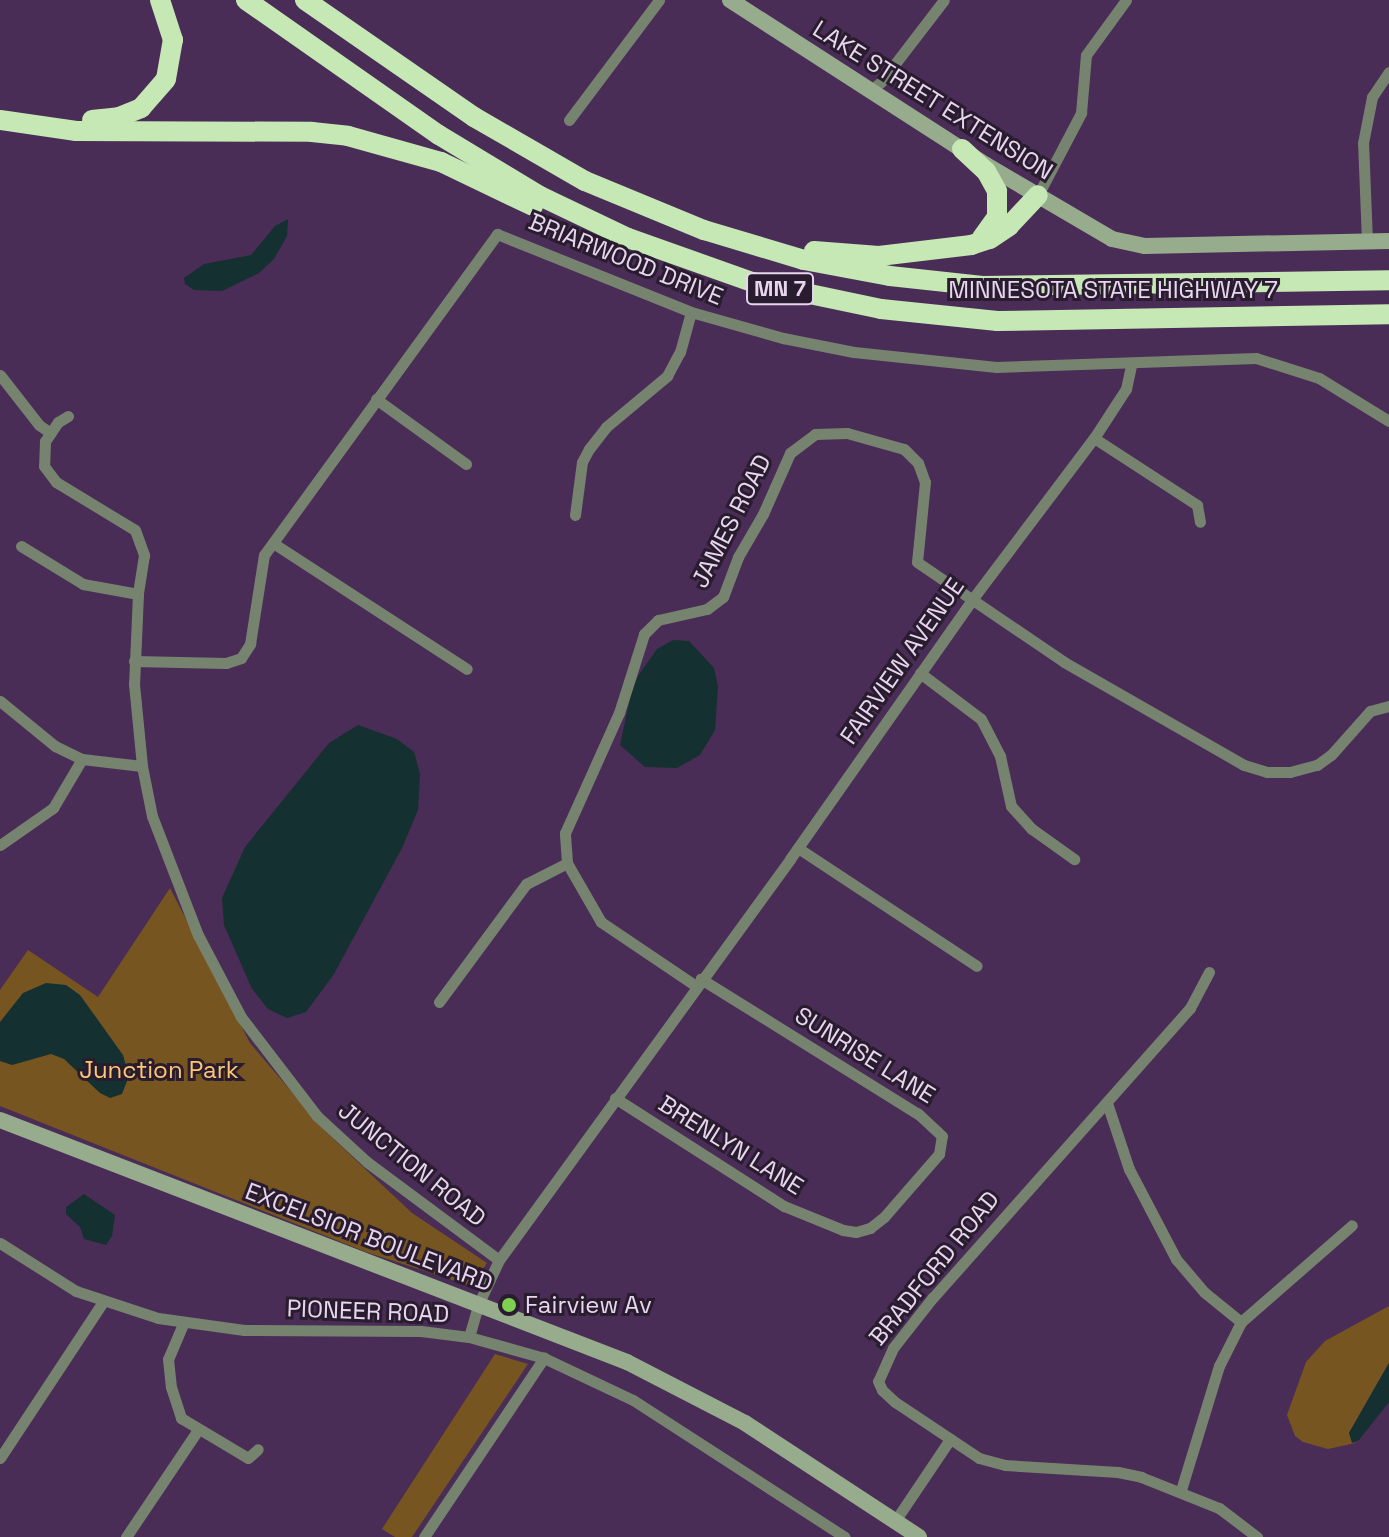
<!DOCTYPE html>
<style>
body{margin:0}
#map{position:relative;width:1389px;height:1537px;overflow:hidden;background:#4a2d56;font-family:"Space Grotesk",sans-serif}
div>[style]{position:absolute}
.green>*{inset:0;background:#765520}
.water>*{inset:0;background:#143030}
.street>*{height:11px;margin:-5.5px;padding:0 5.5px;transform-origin:5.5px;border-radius:5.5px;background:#76846f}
.secondary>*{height:16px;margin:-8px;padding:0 8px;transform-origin:8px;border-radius:8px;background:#96ac8c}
.highway>*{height:20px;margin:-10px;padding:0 10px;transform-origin:10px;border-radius:10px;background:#c5e8b5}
.dots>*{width:22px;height:22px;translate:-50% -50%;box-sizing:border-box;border:4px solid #291c2e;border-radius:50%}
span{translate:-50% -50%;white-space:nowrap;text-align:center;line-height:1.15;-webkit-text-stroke:6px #291c2e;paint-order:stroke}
.shield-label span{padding:2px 6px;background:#291c2e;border:2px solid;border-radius:6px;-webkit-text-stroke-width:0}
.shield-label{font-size:22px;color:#e7d6ee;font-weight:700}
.street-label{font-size:24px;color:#e7d6ee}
.park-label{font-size:24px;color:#ffc774}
.poi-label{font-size:24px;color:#e7d6ee}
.left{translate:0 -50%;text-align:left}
</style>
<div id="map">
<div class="green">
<i style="clip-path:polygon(170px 888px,250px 1043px,326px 1132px,412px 1213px,487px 1263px,471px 1286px,366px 1252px,0 1106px,0 990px,28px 950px,98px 997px)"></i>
<i style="clip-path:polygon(1389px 1306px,1389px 1363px,1349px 1433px,1355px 1443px,1328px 1449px,1303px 1442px,1295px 1436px,1287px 1415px,1306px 1362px,1325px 1341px)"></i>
<i style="clip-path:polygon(495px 1354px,528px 1364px,412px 1537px,395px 1537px,382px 1529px)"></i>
</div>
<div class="water">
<i style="clip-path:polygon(288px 219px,287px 236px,274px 259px,259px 273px,222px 291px,194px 290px,185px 284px,184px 278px,204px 264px,251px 255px,275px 226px)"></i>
<i style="clip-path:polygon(673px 640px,689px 641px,714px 668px,718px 687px,715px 730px,700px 755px,677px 768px,645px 767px,620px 745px,631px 694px,638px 676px,657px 649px)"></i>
<i style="clip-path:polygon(358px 725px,397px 739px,414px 752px,420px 774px,418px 810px,402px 848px,334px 974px,306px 1012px,287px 1018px,268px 1009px,252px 989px,224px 925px,222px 898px,245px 847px,329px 743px)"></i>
<i style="clip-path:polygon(46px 983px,66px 985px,80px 995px,123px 1055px,129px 1076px,122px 1094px,110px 1098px,100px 1093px,64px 1059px,51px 1054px,12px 1065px,0 1061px,0 1022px,23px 993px)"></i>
<i style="clip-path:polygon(84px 1194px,115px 1215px,112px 1236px,106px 1245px,84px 1239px,80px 1227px,66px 1214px,66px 1207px)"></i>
<i style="clip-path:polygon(1389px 1363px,1389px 1402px,1359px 1440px,1352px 1443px,1349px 1433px)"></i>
</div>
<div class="street">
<i style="left:871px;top:90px;width:13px;rotate:-39deg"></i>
<i style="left:881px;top:82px;width:103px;rotate:-52.5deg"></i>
<i style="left:569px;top:120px;width:150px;rotate:-53.1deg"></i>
<i style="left:1038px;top:195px;width:93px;rotate:-62.3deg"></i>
<i style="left:1081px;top:113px;width:58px;rotate:-85.1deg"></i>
<i style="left:1086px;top:55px;width:68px;rotate:-54deg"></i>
<i style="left:1367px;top:241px;width:98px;rotate:-92.3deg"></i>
<i style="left:1363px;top:143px;width:47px;rotate:-78.9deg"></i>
<i style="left:1372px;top:97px;width:30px;rotate:-56deg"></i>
<i style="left:0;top:375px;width:63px;rotate:52deg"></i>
<i style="left:39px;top:425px;width:14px;rotate:34deg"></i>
<i style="left:376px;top:399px;width:111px;rotate:35.8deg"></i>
<i style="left:68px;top:416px;width:12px;rotate:149deg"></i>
<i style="left:58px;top:422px;width:23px;rotate:124deg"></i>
<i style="left:45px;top:441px;width:25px;rotate:92deg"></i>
<i style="left:44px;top:466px;width:20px;rotate:53deg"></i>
<i style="left:56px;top:482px;width:92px;rotate:31.3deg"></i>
<i style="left:135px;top:530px;width:27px;rotate:70deg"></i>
<i style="left:144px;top:555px;width:39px;rotate:99deg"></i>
<i style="left:1094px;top:438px;width:123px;rotate:33deg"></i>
<i style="left:1197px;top:505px;width:17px;rotate:80deg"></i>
<i style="left:575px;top:515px;width:53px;rotate:-82.5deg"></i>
<i style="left:582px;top:462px;width:15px;rotate:-62deg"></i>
<i style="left:589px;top:449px;width:28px;rotate:-52deg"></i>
<i style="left:606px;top:427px;width:80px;rotate:-39.9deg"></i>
<i style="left:667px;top:376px;width:27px;rotate:-62deg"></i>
<i style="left:680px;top:352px;width:41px;rotate:-74.6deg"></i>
<i style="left:273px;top:543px;width:231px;rotate:33deg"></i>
<i style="left:21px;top:546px;width:73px;rotate:31.5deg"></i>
<i style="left:83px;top:584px;width:56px;rotate:10.3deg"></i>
<i style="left:138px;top:594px;width:90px;rotate:92.5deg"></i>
<i style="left:134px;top:684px;width:82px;rotate:84.4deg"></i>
<i style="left:142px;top:766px;width:51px;rotate:78.7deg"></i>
<i style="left:152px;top:816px;width:128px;rotate:68.9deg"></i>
<i style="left:198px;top:935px;width:93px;rotate:62.3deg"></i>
<i style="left:241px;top:1017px;width:125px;rotate:52.5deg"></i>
<i style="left:317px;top:1116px;width:68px;rotate:42.6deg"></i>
<i style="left:367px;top:1162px;width:164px;rotate:36.6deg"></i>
<i style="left:134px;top:661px;width:92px;rotate:1.2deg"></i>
<i style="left:226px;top:663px;width:16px;rotate:-18deg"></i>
<i style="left:241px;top:658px;width:17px;rotate:-57deg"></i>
<i style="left:250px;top:644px;width:90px;rotate:-81.1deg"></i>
<i style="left:264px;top:555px;width:397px;rotate:-54deg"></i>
<i style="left:497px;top:234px;width:209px;rotate:21.9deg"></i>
<i style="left:691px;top:312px;width:96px;rotate:15.8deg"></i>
<i style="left:783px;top:338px;width:72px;rotate:11.2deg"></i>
<i style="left:854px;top:352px;width:143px;rotate:6deg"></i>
<i style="left:996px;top:367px;width:260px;rotate:-2deg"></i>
<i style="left:1256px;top:358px;width:66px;rotate:17.6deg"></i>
<i style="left:1319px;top:378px;width:82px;rotate:31.6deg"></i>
<i style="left:920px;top:673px;width:76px;rotate:37deg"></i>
<i style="left:981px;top:719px;width:42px;rotate:62.8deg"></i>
<i style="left:1000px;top:756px;width:51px;rotate:77.6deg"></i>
<i style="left:1011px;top:806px;width:31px;rotate:48deg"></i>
<i style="left:1032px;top:829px;width:52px;rotate:35.5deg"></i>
<i style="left:0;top:701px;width:71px;rotate:39.3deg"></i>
<i style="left:55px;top:746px;width:30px;rotate:26deg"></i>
<i style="left:82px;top:759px;width:60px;rotate:6.7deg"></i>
<i style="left:0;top:845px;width:65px;rotate:-34.9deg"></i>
<i style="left:53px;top:808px;width:57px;rotate:-59.4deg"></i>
<i style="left:798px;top:848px;width:214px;rotate:33.4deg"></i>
<i style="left:1209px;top:972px;width:41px;rotate:117.8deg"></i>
<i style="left:1190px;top:1008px;width:387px;rotate:131.6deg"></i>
<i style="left:933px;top:1297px;width:65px;rotate:128.1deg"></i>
<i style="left:893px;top:1348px;width:36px;rotate:114deg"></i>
<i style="left:878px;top:1381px;width:10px;rotate:66deg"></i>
<i style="left:882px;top:1390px;width:18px;rotate:43deg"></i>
<i style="left:895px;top:1402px;width:101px;rotate:33.7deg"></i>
<i style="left:979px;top:1458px;width:27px;rotate:15deg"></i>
<i style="left:1005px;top:1465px;width:113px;rotate:3.5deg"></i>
<i style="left:1118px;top:1472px;width:24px;rotate:12deg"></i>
<i style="left:1141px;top:1477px;width:84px;rotate:21.7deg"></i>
<i style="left:1219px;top:1508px;width:48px;rotate:37.3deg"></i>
<i style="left:696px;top:986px;width:115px;rotate:-146deg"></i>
<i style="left:601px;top:922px;width:68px;rotate:-120deg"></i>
<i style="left:567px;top:863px;width:30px;rotate:-94deg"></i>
<i style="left:565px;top:833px;width:132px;rotate:-65.8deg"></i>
<i style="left:619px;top:713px;width:83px;rotate:-72.4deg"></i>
<i style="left:644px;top:634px;width:20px;rotate:-45deg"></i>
<i style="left:658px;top:620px;width:50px;rotate:-12.7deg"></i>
<i style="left:707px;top:609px;width:20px;rotate:-37deg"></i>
<i style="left:723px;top:597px;width:43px;rotate:-69.4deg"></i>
<i style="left:738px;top:557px;width:50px;rotate:-59.8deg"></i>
<i style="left:763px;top:514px;width:67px;rotate:-66.1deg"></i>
<i style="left:790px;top:453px;width:31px;rotate:-37deg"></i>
<i style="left:815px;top:434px;width:32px;rotate:-2deg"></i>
<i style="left:847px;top:433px;width:59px;rotate:15.7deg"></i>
<i style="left:904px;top:449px;width:20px;rotate:45deg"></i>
<i style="left:918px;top:463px;width:20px;rotate:70deg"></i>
<i style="left:925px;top:482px;width:80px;rotate:95.7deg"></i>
<i style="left:917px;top:562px;width:178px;rotate:34.2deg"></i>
<i style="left:1064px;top:662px;width:207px;rotate:29.8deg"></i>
<i style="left:1244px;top:765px;width:24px;rotate:17deg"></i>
<i style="left:1267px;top:772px;width:23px"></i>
<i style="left:1290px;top:772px;width:28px;rotate:-15deg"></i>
<i style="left:1317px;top:765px;width:17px;rotate:-36deg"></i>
<i style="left:1331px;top:755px;width:59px;rotate:-48.4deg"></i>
<i style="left:1370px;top:711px;width:20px;rotate:-15deg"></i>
<i style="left:439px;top:1002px;width:147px;rotate:-53.6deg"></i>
<i style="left:526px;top:884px;width:46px;rotate:-27.1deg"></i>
<i style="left:615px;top:1098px;width:201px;rotate:32.6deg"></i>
<i style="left:784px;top:1206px;width:64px;rotate:22.1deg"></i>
<i style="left:843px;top:1230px;width:13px;rotate:9deg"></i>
<i style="left:856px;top:1232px;width:15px;rotate:-16deg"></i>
<i style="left:870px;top:1228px;width:18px;rotate:-38deg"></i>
<i style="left:884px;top:1217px;width:84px;rotate:-48.9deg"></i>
<i style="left:939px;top:1154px;width:18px;rotate:-81deg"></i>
<i style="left:942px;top:1136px;width:33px;rotate:-137deg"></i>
<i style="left:918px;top:1114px;width:256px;rotate:-148.1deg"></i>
<i style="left:1107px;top:1103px;width:70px;rotate:71.6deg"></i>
<i style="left:1129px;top:1169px;width:102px;rotate:62.4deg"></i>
<i style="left:1176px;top:1259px;width:43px;rotate:49.7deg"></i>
<i style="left:1204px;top:1292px;width:48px;rotate:39deg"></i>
<i style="left:0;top:1243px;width:90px;rotate:32.3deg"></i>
<i style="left:76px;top:1291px;width:86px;rotate:18.2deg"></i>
<i style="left:158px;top:1318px;width:87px;rotate:7.9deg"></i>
<i style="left:244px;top:1330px;width:177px;rotate:0.3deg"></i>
<i style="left:421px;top:1331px;width:48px;rotate:7.1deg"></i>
<i style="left:469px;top:1337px;width:78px;rotate:15.6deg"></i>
<i style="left:544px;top:1358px;width:98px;rotate:25.3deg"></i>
<i style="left:633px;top:1400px;width:252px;rotate:32.9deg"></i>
<i style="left:183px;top:1324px;width:38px;rotate:113deg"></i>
<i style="left:168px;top:1359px;width:28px;rotate:84deg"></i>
<i style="left:171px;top:1387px;width:33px;rotate:72deg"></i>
<i style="left:181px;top:1418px;width:78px;rotate:30.8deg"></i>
<i style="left:248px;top:1458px;width:13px;rotate:-42deg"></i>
<i style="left:469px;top:1337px;width:33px;rotate:-74deg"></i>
<i style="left:478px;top:1305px;width:50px;rotate:-65deg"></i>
<i style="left:499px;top:1260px;width:495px;rotate:-54deg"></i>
<i style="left:790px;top:859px;width:315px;rotate:-54.9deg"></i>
<i style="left:971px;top:601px;width:204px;rotate:-53deg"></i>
<i style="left:1094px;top:438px;width:59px;rotate:-56.9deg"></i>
<i style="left:1126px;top:389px;width:25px;rotate:-78deg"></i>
<i style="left:0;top:1458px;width:187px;rotate:-56.6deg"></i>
<i style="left:1181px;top:1490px;width:130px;rotate:-73deg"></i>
<i style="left:1219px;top:1366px;width:49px;rotate:-63.4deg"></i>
<i style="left:1241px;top:1322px;width:147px;rotate:-41.1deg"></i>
<i style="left:895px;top:1521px;width:99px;rotate:-56.1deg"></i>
<i style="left:126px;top:1537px;width:129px;rotate:-56.1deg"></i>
<i style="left:424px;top:1537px;width:216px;rotate:-56.2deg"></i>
</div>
<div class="secondary">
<i style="left:730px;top:0;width:305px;rotate:32.8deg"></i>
<i style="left:986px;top:165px;width:146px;rotate:30.4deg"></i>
<i style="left:1112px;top:239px;width:34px;rotate:12deg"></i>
<i style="left:1145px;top:246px;width:244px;rotate:-1.2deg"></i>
<i style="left:0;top:1120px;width:672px;rotate:21.1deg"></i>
<i style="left:627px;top:1362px;width:133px;rotate:27.3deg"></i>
<i style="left:745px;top:1423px;width:208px;rotate:33.2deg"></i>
</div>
<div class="highway">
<i style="left:246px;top:0;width:236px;rotate:35deg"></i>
<i style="left:439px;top:135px;width:118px;rotate:31.1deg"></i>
<i style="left:540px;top:196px;width:98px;rotate:25.5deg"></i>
<i style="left:628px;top:238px;width:132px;rotate:19.5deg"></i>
<i style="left:752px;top:282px;width:132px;rotate:11.8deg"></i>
<i style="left:881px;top:309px;width:117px;rotate:5.9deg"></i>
<i style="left:997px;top:321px;width:392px;rotate:-1deg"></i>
<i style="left:305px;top:0;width:206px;rotate:34.7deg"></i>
<i style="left:474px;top:117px;width:128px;rotate:30deg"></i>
<i style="left:585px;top:181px;width:129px;rotate:22.4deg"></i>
<i style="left:704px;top:230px;width:104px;rotate:16.7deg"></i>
<i style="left:804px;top:260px;width:87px;rotate:10.5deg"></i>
<i style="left:890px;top:276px;width:93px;rotate:6.2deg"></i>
<i style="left:982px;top:286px;width:407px;rotate:-0.8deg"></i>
<i style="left:0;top:120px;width:77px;rotate:8.2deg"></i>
<i style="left:76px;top:131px;width:236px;rotate:0.2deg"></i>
<i style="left:312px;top:132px;width:36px;rotate:6deg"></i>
<i style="left:348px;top:136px;width:97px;rotate:15.6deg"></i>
<i style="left:441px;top:162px;width:102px;rotate:25.6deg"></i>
<i style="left:92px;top:120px;width:27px;rotate:-6deg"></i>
<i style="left:119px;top:117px;width:24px;rotate:-22deg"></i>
<i style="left:141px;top:108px;width:38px;rotate:-49deg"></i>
<i style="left:166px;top:79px;width:40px;rotate:-80deg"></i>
<i style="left:173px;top:40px;width:42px;rotate:-108deg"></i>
<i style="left:962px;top:149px;width:33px;rotate:43deg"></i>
<i style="left:986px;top:171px;width:23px;rotate:61deg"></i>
<i style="left:997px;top:191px;width:26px;rotate:90deg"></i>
<i style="left:997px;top:217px;width:26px;rotate:126deg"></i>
<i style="left:814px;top:251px;width:65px;rotate:4.4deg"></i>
<i style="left:879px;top:256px;width:93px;rotate:-6.8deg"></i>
<i style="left:971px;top:245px;width:20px;rotate:-18deg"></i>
<i style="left:990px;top:239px;width:23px;rotate:-34deg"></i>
<i style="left:1009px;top:226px;width:42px;rotate:-46.9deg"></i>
</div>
<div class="dots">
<i style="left:509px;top:1305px;background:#7fd052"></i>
</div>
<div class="shield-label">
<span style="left:780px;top:289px">MN 7</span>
</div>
<div class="street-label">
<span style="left:933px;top:100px;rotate:32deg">LAKE STREET EXTENSION</span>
<span style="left:626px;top:259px;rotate:22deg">BRIARWOOD DRIVE</span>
<span style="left:1113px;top:290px">MINNESOTA STATE HIGHWAY 7</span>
<span style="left:731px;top:521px;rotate:-63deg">JAMES ROAD</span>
<span style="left:902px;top:661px;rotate:-55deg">FAIRVIEW AVENUE</span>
<span style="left:865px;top:1055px;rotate:32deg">SUNRISE LANE</span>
<span style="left:731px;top:1145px;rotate:32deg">BRENLYN LANE</span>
<span style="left:412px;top:1164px;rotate:39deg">JUNCTION ROAD</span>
<span style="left:369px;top:1237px;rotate:21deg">EXCELSIOR BOULEVARD</span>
<span style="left:934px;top:1268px;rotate:-51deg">BRADFORD ROAD</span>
<span style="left:368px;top:1311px;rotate:2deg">PIONEER ROAD</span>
</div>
<div class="park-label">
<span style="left:159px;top:1070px">Junction Park</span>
</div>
<div class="poi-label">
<span class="left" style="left:525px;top:1305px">Fairview Av</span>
</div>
</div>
